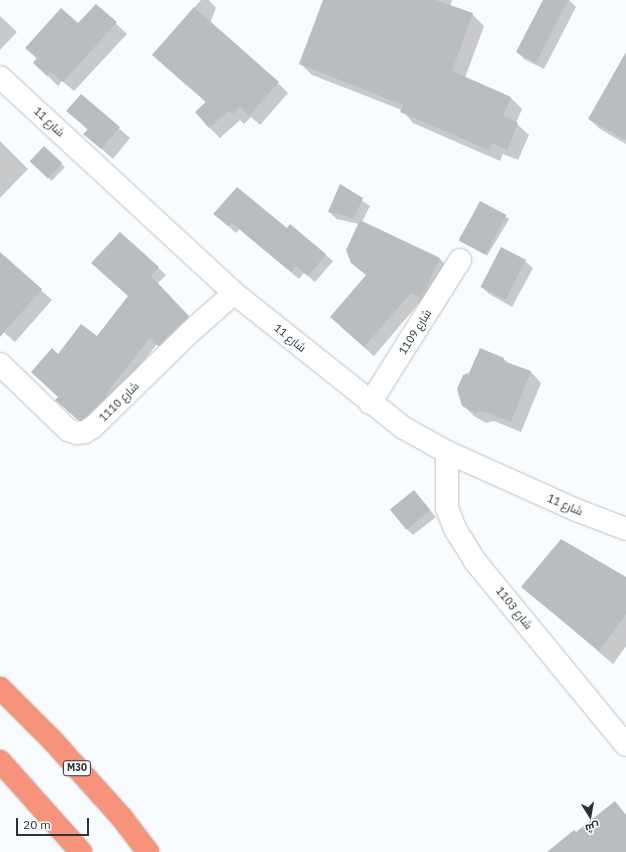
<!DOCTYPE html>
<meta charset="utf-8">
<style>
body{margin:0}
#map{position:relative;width:626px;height:852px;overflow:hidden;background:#f9fcfe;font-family:"IBM Plex Sans",Cairo,sans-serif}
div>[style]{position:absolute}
.shadow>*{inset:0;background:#0003;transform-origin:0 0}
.building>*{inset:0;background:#babdc0;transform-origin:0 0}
.roads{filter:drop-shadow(0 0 1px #bec1c3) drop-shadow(0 0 1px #bec1c3)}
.minor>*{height:22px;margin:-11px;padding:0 11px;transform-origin:11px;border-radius:11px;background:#fff}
.tertiary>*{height:22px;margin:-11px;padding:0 11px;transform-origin:11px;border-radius:11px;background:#fff}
.motorway>*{height:22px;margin:-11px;padding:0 11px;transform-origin:11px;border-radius:11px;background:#f6937a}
span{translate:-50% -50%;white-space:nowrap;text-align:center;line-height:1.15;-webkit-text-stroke:3px #f9fcfe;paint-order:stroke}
.shield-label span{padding:1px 3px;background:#f9fcfe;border:1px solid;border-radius:3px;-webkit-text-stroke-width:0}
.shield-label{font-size:10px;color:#2f3132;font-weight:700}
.street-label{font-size:11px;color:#2f3132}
.north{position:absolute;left:570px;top:796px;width:40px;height:40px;-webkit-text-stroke:3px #f9fcfe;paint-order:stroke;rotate:169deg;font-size:11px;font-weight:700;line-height:16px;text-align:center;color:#2f3132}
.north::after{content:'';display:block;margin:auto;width:14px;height:18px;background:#2f3132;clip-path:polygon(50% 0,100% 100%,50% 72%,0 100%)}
.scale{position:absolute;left:16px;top:818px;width:73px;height:18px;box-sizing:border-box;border:2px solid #2f3132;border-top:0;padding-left:5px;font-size:12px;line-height:14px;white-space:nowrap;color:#2f3132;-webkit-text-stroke:3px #f9fcfe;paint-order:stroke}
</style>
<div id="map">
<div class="shadow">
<i style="clip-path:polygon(201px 0,209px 0,216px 8px,186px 85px,153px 55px)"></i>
<i style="clip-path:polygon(324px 0,452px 0,450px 6px,472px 14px,484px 26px,465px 78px,511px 98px,522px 109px,516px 123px,529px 135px,518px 160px,503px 154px,500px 161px,413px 123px,402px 110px,312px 75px,300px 63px)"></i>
<i style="clip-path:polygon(544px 0,569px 0,576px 7px,544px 69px,524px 59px,517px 52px)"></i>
<i style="clip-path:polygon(96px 5px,127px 34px,74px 91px,62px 81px,58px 86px,45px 73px,37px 59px,26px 48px,78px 25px)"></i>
<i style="clip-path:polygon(0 16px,17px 32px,0 50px)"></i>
<i style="clip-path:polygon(626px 54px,626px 144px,600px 129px,589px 119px)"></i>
<i style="clip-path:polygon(278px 83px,288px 93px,260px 125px,251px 117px,244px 124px,240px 120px,220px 138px,209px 127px,206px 103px,196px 92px)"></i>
<i style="clip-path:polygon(81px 95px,130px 138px,113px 159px,85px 134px,88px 130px,68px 111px)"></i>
<i style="clip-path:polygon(0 141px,28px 169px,0 198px)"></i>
<i style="left:44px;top:147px;width:29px;height:19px;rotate:44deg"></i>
<i style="clip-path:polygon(340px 186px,370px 206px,362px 222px,440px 259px,449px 268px,374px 356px,340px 326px,367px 276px,352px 263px,359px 224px,337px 219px,329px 212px)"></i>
<i style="left:481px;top:202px;width:33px;height:43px;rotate:31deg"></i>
<i style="clip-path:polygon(215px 214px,287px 230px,291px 226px,333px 261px,315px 282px,304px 273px,299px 279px,239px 229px,236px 233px)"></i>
<i style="clip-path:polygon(120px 233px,166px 275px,157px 284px,195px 324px,165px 352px,157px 344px,111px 402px,86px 427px,64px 407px,59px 397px,58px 355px,97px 337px,129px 296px)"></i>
<i style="clip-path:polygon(0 254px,52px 300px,15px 342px,0 329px)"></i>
<i style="clip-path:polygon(525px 261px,533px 268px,512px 307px,488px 293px,481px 286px)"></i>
<i style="clip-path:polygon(504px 359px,509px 364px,531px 372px,541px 383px,521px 432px,494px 421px,486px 423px,474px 416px,463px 405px,470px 374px)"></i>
<i style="clip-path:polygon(414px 492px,436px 517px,413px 535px,406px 528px)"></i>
<i style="clip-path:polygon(626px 578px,626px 646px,613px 664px,523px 587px)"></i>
</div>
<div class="building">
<i style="clip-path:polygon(323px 0,435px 0,473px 13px,452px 71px,511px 97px,503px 116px,518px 123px,507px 150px,492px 143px,489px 150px,400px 112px,403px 105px,299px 64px)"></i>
<i style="clip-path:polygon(543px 0,568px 0,536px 63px,516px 52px)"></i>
<i style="clip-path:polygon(96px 4px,117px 22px,63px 82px,51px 72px,47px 76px,33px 63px,37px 58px,25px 48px,61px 8px,78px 23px)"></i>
<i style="clip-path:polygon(194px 7px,279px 82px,249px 116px,240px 107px,233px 114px,229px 111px,209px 128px,195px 112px,206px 102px,152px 55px)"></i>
<i style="clip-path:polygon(626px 52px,626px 140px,588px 119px)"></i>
<i style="clip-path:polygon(81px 94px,120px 127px,101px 149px,83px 134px,88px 129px,66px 111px)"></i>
<i style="left:44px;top:146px;width:25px;height:21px;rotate:43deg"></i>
<i style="clip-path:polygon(340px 184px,363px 198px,354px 218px,328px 212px)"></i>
<i style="clip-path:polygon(237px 187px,287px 228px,290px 224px,326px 254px,308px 276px,296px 266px,291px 272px,232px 223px,228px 226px,213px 214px)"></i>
<i style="left:480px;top:201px;width:30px;height:45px;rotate:28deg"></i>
<i style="clip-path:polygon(360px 220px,440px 258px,421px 298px,411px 293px,364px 347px,330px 317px,366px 275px,351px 263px,346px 250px)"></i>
<i style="clip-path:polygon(120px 232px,159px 267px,151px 276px,189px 316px,158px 346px,150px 338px,105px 395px,107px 396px,85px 417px,78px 420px,55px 400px,58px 397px,31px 372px,52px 348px,58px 354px,81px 324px,97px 336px,128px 296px,91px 263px)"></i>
<i style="left:501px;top:247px;width:28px;height:45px;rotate:27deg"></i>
<i style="clip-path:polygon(0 252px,42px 289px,0 337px)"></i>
<i style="clip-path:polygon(480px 348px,504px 358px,503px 361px,531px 371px,511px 422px,483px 411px,475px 413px,462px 406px,457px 389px,463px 375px,469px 373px)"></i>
<i style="left:414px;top:490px;width:26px;height:31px;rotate:51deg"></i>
<i style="clip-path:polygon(561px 539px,626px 577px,626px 614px,599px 651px,521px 587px)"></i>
<i style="clip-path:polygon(615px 801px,626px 815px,626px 852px,547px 852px,574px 830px,576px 832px)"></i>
</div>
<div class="roads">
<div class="minor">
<i style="left:0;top:364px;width:95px;rotate:44.1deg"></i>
<i style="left:68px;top:430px;width:9px;rotate:18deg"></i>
<i style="left:77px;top:433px;width:8px;rotate:-7deg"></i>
<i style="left:85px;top:432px;width:9px;rotate:-32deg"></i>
<i style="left:93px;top:427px;width:134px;rotate:-44.4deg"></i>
<i style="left:189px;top:333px;width:60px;rotate:-41.6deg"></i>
<i style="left:370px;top:403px;width:169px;rotate:-57.8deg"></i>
<i style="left:447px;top:452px;width:56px;rotate:90deg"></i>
<i style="left:447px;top:508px;width:22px;rotate:69deg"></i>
<i style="left:455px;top:529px;width:36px;rotate:58deg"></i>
<i style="left:474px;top:560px;width:239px;rotate:50.6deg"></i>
</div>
<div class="tertiary">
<i style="left:0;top:77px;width:318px;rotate:42.7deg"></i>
<i style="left:234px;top:293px;width:217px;rotate:38.5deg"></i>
<i style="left:404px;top:428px;width:49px;rotate:29.2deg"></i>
<i style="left:447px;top:452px;width:141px;rotate:24.2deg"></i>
<i style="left:576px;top:510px;width:53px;rotate:20.8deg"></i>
</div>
<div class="motorway">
<i style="left:0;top:688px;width:75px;rotate:45deg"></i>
<i style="left:53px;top:741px;width:103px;rotate:48.1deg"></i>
<i style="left:122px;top:818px;width:43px;rotate:52.6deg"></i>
<i style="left:0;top:761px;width:122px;rotate:48.3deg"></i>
</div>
</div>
<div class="shield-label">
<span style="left:77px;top:768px">M30</span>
</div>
<div class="street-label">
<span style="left:49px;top:122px;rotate:43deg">شارع 11</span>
<span style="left:415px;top:332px;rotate:-58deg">شارع 1109</span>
<span style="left:290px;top:338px;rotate:39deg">شارع 11</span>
<span style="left:119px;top:402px;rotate:-45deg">شارع 1110</span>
<span style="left:565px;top:505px;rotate:23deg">شارع 11</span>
<span style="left:514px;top:608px;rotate:51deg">شارع 1103</span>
</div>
<div class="north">ش</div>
<div class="scale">20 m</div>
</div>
